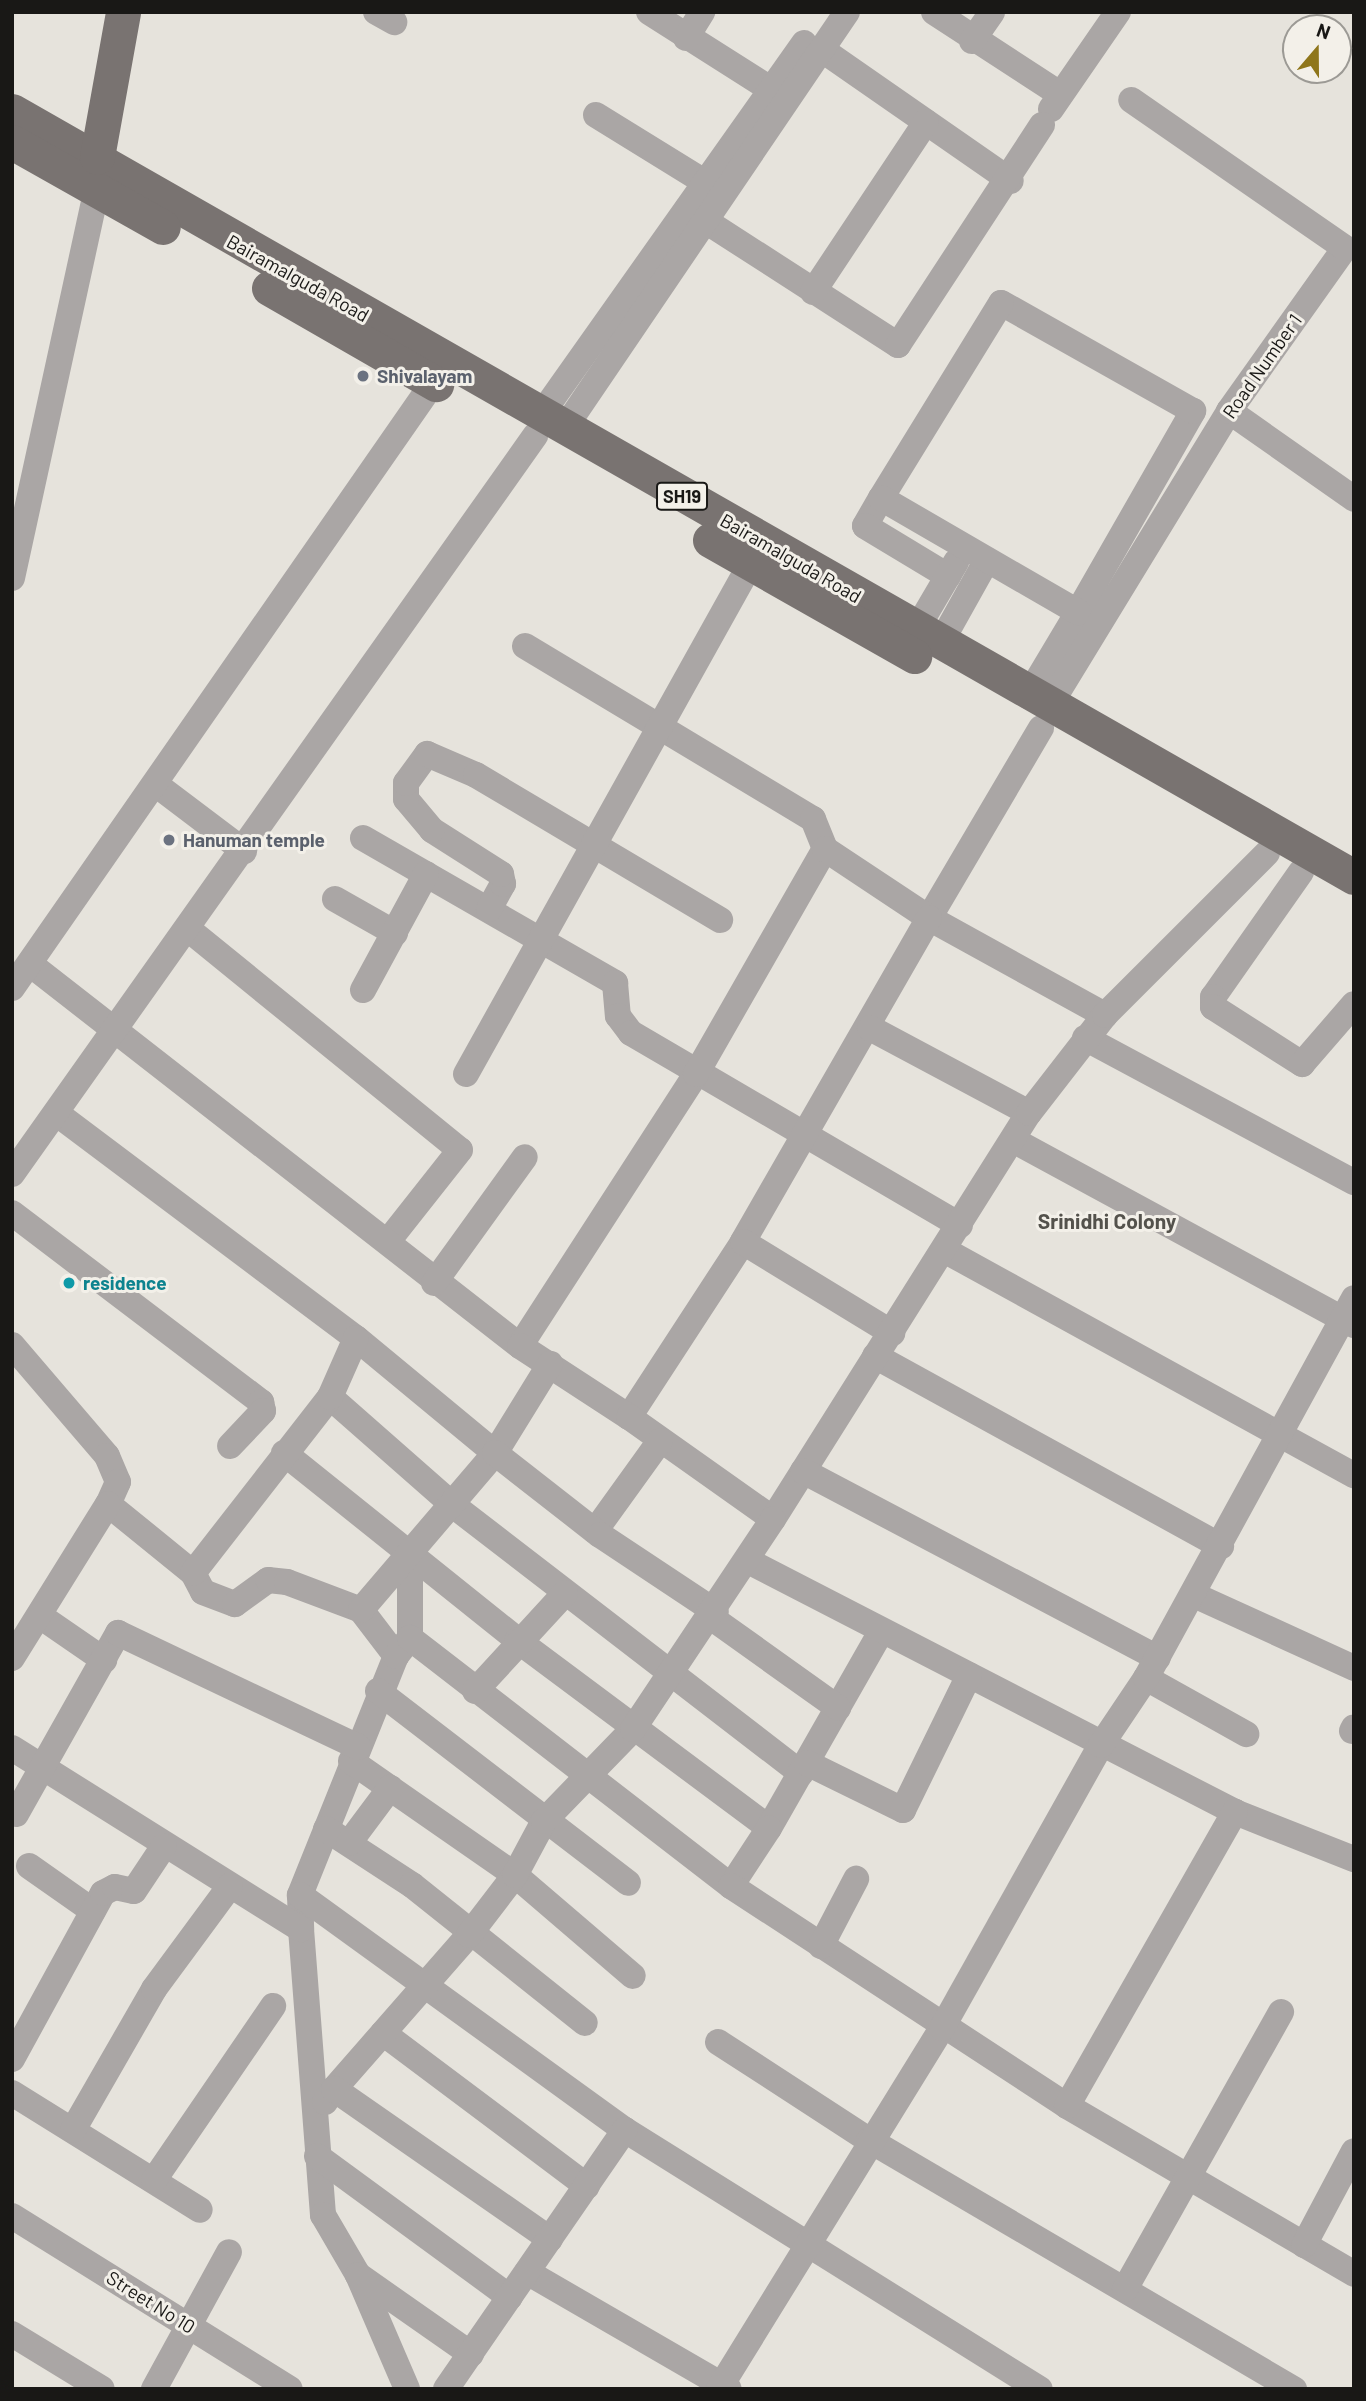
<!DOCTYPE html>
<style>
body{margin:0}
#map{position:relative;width:1366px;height:2401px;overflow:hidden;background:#e6e3dc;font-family:Barlow,sans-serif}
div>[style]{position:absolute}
.minor>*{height:26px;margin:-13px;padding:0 13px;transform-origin:13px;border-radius:13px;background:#aaa6a5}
.major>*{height:35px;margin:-17.5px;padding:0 17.5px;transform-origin:17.5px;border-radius:17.5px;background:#797371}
.dots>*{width:19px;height:19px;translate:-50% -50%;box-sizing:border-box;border:4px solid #f3f0e9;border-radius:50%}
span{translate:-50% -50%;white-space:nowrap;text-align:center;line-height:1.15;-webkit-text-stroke:6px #f3f0e9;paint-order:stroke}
.shield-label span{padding:2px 5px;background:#f3f0e9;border:2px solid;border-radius:5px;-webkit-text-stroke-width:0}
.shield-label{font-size:18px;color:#191816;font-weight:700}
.street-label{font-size:19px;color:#191816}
.worship-label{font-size:19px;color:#5b616d;font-weight:700}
.left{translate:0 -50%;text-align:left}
.culture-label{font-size:19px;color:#0d838f;font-weight:700}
.neighbourhood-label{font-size:21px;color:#54524c;font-weight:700}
.frame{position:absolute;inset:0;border:14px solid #191816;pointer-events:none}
.north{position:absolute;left:1282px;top:14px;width:70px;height:70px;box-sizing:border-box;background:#f3f0e9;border:2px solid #9c9a95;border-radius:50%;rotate:20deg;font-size:19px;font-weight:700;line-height:28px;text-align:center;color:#191816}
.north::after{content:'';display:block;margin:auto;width:24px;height:32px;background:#8f761b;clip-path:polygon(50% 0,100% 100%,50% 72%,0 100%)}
</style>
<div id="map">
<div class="minor">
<i style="left:376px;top:12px;width:21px;rotate:29deg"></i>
<i style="left:649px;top:12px;width:162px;rotate:32.4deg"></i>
<i style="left:934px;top:12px;width:150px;rotate:33.1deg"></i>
<i style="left:686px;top:38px;width:31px;rotate:-58deg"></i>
<i style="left:972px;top:41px;width:35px;rotate:-55deg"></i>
<i style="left:821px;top:49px;width:231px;rotate:34.8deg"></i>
<i style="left:1051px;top:109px;width:118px;rotate:-55.4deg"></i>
<i style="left:596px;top:115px;width:129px;rotate:31.7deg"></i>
<i style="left:687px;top:209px;width:251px;rotate:32.8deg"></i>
<i style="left:898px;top:345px;width:263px;rotate:-56.8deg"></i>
<i style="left:813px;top:292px;width:204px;rotate:-56.4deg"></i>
<i style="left:1229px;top:411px;width:153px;rotate:35.1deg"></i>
<i style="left:540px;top:416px;width:457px;rotate:-54.7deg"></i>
<i style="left:564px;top:429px;width:504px;rotate:-55.84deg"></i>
<i style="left:881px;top:498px;width:32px;rotate:120deg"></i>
<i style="left:865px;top:526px;width:97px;rotate:31.1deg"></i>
<i style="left:12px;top:578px;width:398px;rotate:-77.7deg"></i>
<i style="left:916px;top:630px;width:79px;rotate:-59.5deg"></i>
<i style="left:940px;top:644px;width:96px;rotate:-60.8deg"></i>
<i style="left:525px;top:646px;width:336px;rotate:31deg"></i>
<i style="left:813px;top:819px;width:32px;rotate:68deg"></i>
<i style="left:1028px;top:696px;width:98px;rotate:-59.2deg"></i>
<i style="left:1078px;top:612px;width:232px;rotate:-60.2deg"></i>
<i style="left:1193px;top:411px;width:220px;rotate:-150.6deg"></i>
<i style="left:1001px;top:303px;width:229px;rotate:121.6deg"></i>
<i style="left:881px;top:498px;width:228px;rotate:30.1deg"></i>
<i style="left:1048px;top:708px;width:348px;rotate:-58.6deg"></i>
<i style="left:1229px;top:411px;width:200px;rotate:-54.6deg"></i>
<i style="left:1345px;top:248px;width:260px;rotate:-145.3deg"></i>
<i style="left:1041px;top:728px;width:221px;rotate:120.5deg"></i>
<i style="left:929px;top:918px;width:201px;rotate:28.9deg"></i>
<i style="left:158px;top:786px;width:108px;rotate:37.1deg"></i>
<i style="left:363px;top:838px;width:291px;rotate:29.9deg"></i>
<i style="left:615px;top:983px;width:33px;rotate:85deg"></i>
<i style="left:618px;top:1016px;width:21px;rotate:53deg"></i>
<i style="left:631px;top:1033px;width:381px;rotate:30.3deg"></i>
<i style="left:1301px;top:872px;width:153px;rotate:125.1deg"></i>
<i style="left:1213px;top:997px;width:10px;rotate:90deg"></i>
<i style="left:1213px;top:1007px;width:106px;rotate:32.6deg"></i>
<i style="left:1302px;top:1064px;width:79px;rotate:-49.1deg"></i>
<i style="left:335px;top:899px;width:69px;rotate:29.5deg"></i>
<i style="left:489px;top:909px;width:29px;rotate:-61deg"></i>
<i style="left:503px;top:884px;width:10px;rotate:-101deg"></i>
<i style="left:501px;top:874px;width:82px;rotate:-147.5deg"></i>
<i style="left:432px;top:830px;width:40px;rotate:-130deg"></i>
<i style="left:406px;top:799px;width:16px;rotate:-90deg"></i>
<i style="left:406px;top:783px;width:36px;rotate:-54deg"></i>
<i style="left:427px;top:754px;width:53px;rotate:23.2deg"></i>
<i style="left:476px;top:775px;width:284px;rotate:30.7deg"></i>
<i style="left:188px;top:929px;width:350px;rotate:39.1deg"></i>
<i style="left:460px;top:1150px;width:115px;rotate:128.3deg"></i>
<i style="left:30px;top:964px;width:621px;rotate:37.94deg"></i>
<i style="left:520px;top:1346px;width:324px;rotate:-57.1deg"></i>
<i style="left:696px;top:1074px;width:259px;rotate:-60.2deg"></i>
<i style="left:825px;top:849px;width:125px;rotate:33.6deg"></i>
<i style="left:929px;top:918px;width:374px;rotate:119.9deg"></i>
<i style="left:743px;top:1242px;width:209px;rotate:123.1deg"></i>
<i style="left:629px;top:1417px;width:130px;rotate:-146.9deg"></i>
<i style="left:12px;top:988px;width:737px;rotate:-55.17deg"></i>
<i style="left:363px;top:990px;width:132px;rotate:-61.5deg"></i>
<i style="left:870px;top:1028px;width:180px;rotate:28.1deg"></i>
<i style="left:1085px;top:1038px;width:305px;rotate:28.2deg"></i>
<i style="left:466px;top:1074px;width:603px;rotate:-60.84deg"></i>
<i style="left:56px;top:1113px;width:375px;rotate:36.9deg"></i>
<i style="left:356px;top:1338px;width:180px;rotate:39.6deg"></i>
<i style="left:495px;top:1453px;width:105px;rotate:-58.3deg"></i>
<i style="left:1013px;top:1140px;width:388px;rotate:28.5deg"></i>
<i style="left:12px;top:1174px;width:905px;rotate:-54.68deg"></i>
<i style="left:12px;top:1213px;width:313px;rotate:37.2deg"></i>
<i style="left:261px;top:1402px;width:9px;rotate:77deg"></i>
<i style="left:263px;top:1411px;width:48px;rotate:133.3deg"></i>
<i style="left:743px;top:1242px;width:175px;rotate:31.4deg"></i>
<i style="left:944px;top:1250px;width:468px;rotate:28.8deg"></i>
<i style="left:434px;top:1283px;width:155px;rotate:-54.2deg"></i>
<i style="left:12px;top:1345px;width:146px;rotate:49.4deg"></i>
<i style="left:107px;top:1456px;width:28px;rotate:67deg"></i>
<i style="left:118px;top:1482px;width:24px;rotate:114deg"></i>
<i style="left:108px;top:1504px;width:109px;rotate:39.1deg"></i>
<i style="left:193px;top:1573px;width:21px;rotate:62deg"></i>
<i style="left:203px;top:1592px;width:34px;rotate:21deg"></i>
<i style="left:235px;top:1604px;width:41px;rotate:-36deg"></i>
<i style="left:268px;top:1580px;width:19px;rotate:6deg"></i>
<i style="left:287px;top:1582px;width:79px;rotate:20.7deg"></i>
<i style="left:361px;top:1610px;width:58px;rotate:52.7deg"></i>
<i style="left:396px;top:1656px;width:258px;rotate:111.9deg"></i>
<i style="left:300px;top:1895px;width:34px;rotate:88deg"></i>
<i style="left:301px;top:1929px;width:287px;rotate:85.6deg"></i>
<i style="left:323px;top:2215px;width:69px;rotate:59.7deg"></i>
<i style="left:358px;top:2275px;width:124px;rotate:66.7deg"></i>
<i style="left:875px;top:1356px;width:395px;rotate:28.8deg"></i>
<i style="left:330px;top:1397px;width:165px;rotate:41.3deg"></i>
<i style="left:454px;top:1506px;width:438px;rotate:37.6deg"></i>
<i style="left:629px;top:1417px;width:176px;rotate:35.3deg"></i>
<i style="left:773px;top:1519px;width:480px;rotate:-57.8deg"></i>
<i style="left:1029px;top:1113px;width:124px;rotate:-52.2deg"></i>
<i style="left:1105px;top:1015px;width:229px;rotate:-45deg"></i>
<i style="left:284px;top:1453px;width:299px;rotate:38.7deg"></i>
<i style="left:517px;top:1640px;width:314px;rotate:36.7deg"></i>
<i style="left:769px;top:1828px;width:226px;rotate:-60.3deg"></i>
<i style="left:803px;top:1471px;width:401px;rotate:27.8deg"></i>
<i style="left:595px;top:1531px;width:111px;rotate:-54.2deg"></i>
<i style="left:410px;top:1552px;width:86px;rotate:90deg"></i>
<i style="left:750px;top:1562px;width:546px;rotate:27.27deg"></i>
<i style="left:1235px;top:1812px;width:128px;rotate:21.6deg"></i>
<i style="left:193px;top:1573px;width:223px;rotate:-52.1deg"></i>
<i style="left:330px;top:1397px;width:64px;rotate:-66.2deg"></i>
<i style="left:1194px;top:1595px;width:176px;rotate:24.5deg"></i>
<i style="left:361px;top:1610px;width:206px;rotate:-49.5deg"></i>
<i style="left:495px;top:1453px;width:133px;rotate:38deg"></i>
<i style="left:600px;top:1535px;width:139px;rotate:33.6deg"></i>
<i style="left:40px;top:1616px;width:78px;rotate:34.5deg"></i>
<i style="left:712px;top:1618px;width:155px;rotate:35.5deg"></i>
<i style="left:396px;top:1656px;width:23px;rotate:-52deg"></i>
<i style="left:410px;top:1638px;width:406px;rotate:37.7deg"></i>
<i style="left:731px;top:1886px;width:69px;rotate:-56.8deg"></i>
<i style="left:12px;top:1658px;width:181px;rotate:-58.1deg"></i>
<i style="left:1146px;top:1678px;width:115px;rotate:29.2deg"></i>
<i style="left:378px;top:1691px;width:315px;rotate:37.5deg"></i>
<i style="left:475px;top:1691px;width:133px;rotate:-47.4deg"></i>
<i style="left:1352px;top:1731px;width:4px;rotate:-63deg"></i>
<i style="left:12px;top:1748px;width:341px;rotate:32.1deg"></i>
<i style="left:351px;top:1761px;width:200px;rotate:34.8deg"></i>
<i style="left:515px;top:1875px;width:155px;rotate:40.6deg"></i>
<i style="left:807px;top:1763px;width:107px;rotate:26.1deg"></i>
<i style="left:903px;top:1810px;width:150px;rotate:-63.9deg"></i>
<i style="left:16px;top:1814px;width:208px;rotate:-60.6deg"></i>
<i style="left:118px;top:1633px;width:266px;rotate:25.4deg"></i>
<i style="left:326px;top:1829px;width:103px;rotate:33.1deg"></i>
<i style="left:412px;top:1885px;width:221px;rotate:38.6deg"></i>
<i style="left:349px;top:1843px;width:69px;rotate:-53.3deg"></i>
<i style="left:29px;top:1866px;width:78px;rotate:35.1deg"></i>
<i style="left:731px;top:1886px;width:402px;rotate:33.2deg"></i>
<i style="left:1067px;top:2106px;width:333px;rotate:30.3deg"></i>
<i style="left:300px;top:1895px;width:401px;rotate:35.9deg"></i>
<i style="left:625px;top:2130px;width:489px;rotate:32deg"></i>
<i style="left:821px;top:1946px;width:76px;rotate:-62.4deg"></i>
<i style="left:383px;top:2033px;width:255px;rotate:36.9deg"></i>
<i style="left:718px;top:2042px;width:180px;rotate:33deg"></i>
<i style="left:869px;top:2140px;width:493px;rotate:30.4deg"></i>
<i style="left:12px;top:2059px;width:189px;rotate:-61.3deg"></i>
<i style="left:103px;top:1893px;width:13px;rotate:-27deg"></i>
<i style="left:115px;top:1887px;width:19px;rotate:12deg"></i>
<i style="left:134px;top:1891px;width:54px;rotate:-56.3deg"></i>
<i style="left:334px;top:2089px;width:205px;rotate:-48.8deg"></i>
<i style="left:469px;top:1935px;width:76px;rotate:-52.5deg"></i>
<i style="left:515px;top:1875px;width:61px;rotate:-61.8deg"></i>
<i style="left:544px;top:1821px;width:128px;rotate:-45.9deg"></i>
<i style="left:633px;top:1729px;width:252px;rotate:-56.3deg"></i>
<i style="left:12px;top:2093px;width:221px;rotate:31.9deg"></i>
<i style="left:325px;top:2102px;width:16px;rotate:-55deg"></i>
<i style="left:334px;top:2089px;width:263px;rotate:34.8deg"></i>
<i style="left:1067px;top:2106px;width:339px;rotate:-60.3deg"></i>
<i style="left:73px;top:2130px;width:163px;rotate:-60.1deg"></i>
<i style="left:154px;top:1989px;width:128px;rotate:-53.6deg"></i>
<i style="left:317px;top:2156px;width:239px;rotate:36.2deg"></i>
<i style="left:154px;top:2180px;width:211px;rotate:-55.6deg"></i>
<i style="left:12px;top:2216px;width:327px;rotate:31.9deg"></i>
<i style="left:1304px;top:2245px;width:106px;rotate:-62deg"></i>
<i style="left:527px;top:2272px;width:233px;rotate:30.1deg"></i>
<i style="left:358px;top:2275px;width:138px;rotate:35deg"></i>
<i style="left:1125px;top:2289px;width:318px;rotate:-60.6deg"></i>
<i style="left:12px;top:2334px;width:105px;rotate:31.4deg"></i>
<i style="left:154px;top:2389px;width:156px;rotate:-61.3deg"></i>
<i style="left:446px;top:2389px;width:315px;rotate:-55.4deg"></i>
<i style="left:719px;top:2389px;width:424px;rotate:-58.3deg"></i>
<i style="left:942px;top:2028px;width:325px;rotate:-60.7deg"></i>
<i style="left:1101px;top:1745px;width:81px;rotate:-56.1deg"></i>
<i style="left:1146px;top:1678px;width:433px;rotate:-61.3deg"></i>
</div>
<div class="major">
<i style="left:12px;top:111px;width:1545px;rotate:29.72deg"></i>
<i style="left:12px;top:142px;width:173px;rotate:29.4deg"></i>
<i style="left:97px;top:157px;width:147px;rotate:-79.8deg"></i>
<i style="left:269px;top:288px;width:193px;rotate:29.9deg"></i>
<i style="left:710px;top:540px;width:235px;rotate:29.6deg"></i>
</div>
<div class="dots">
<i style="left:363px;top:376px;background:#6b7280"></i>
<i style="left:169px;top:840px;background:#6b7280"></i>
<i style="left:69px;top:1283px;background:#0f9aa8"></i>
</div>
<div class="shield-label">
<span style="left:682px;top:496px">SH19</span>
</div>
<div class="street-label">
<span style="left:298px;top:278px;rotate:29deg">Bairamalguda Road</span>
<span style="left:1262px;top:366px;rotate:-55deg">Road Number 1</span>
<span style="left:791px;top:558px;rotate:30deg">Bairamalguda Road</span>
<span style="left:151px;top:2302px;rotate:32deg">Street No 10</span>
</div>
<div class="worship-label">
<span class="left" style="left:377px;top:376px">Shivalayam</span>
<span class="left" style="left:183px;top:840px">Hanuman temple</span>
</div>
<div class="culture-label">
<span class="left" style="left:83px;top:1283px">residence</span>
</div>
<div class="neighbourhood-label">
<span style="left:1107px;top:1221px">Srinidhi Colony</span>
</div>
<div class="frame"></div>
<div class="north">N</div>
</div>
